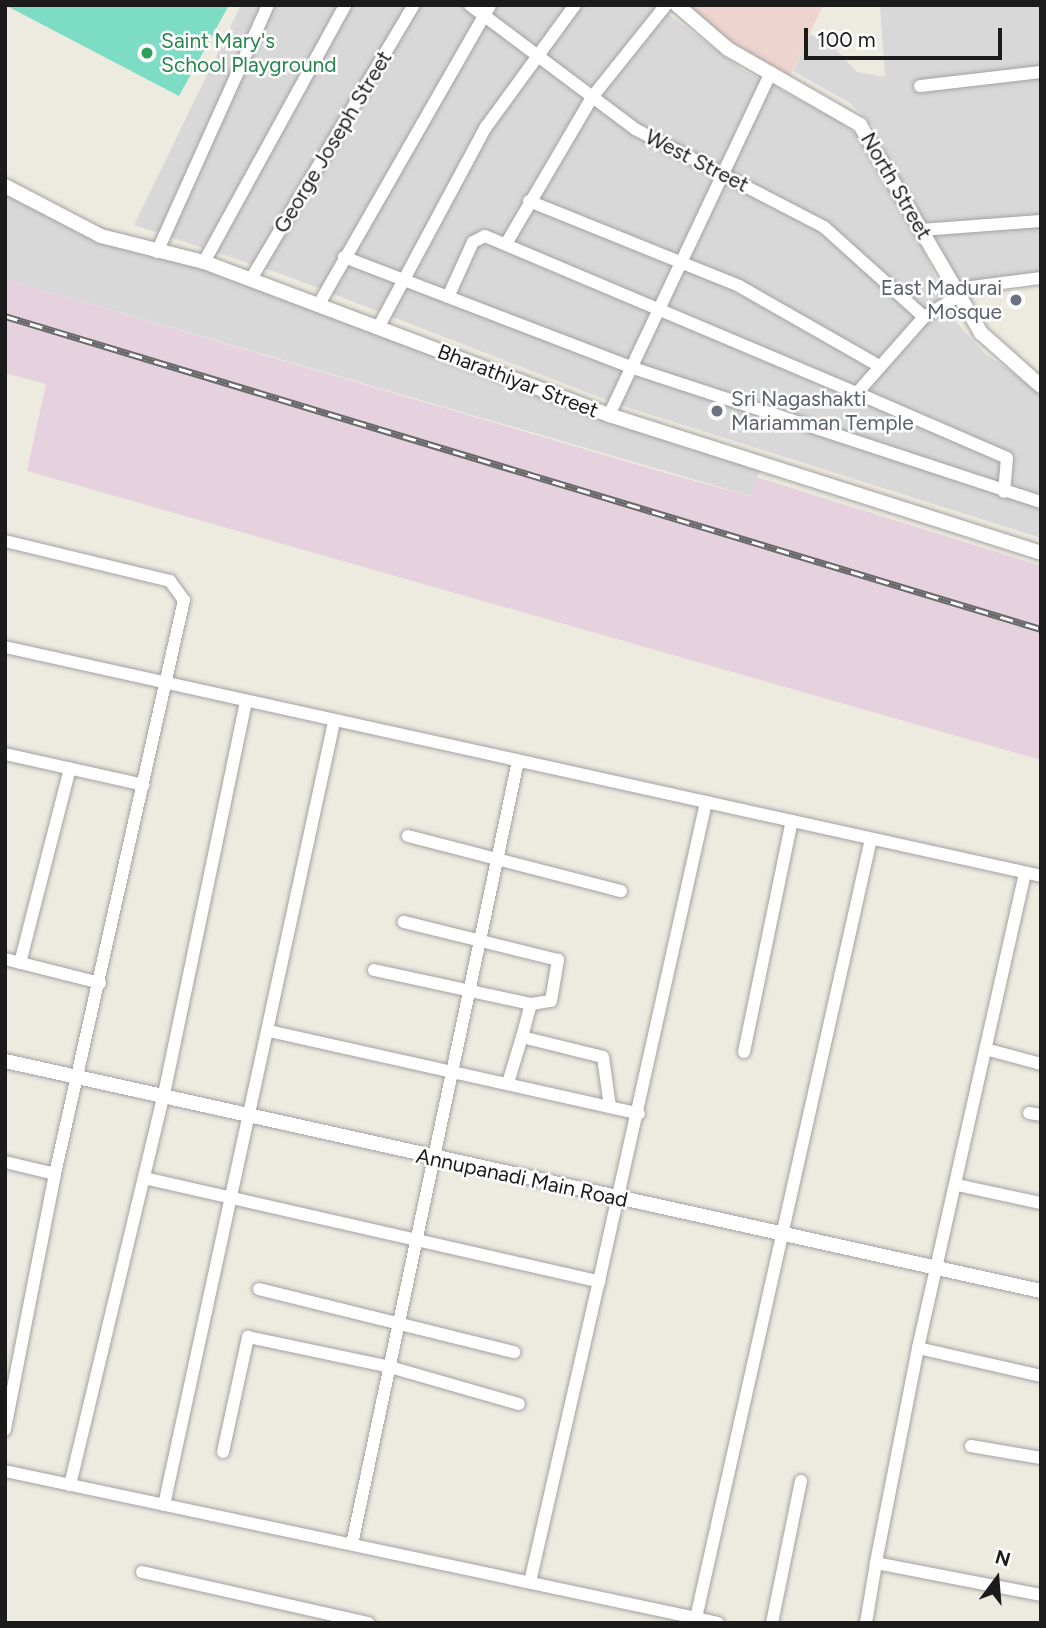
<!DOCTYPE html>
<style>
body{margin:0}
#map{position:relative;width:1046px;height:1628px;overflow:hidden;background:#edeae0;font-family:Figtree,sans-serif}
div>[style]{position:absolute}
.residential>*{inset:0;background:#d9d8d8}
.commercial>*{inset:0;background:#eed4ce}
.industrial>*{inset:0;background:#e6d2df}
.pitch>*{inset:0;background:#7ddcc4}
.roads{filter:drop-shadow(0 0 2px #a2a2a2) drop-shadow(0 0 2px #a2a2a2)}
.minor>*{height:12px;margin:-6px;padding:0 6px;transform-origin:6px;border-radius:6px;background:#fff}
.tertiary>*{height:14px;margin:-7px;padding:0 7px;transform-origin:7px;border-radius:7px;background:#fff}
.rail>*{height:7px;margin-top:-3.5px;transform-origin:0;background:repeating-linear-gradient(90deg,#fff 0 13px,#696969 0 26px);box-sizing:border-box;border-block:2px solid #696969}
.dots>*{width:19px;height:19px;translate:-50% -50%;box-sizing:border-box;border:4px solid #fff;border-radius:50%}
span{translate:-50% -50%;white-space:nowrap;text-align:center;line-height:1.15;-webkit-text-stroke:5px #fff;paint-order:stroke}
.leisure-label{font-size:21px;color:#27864d}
.left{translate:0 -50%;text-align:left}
.street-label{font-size:21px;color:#1b1b1b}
.worship-label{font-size:21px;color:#5b616d}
.right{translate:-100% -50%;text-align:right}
.frame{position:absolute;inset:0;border:7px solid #1b1b1b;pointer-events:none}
.north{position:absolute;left:962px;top:1544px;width:70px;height:70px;-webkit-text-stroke:5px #fff;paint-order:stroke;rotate:16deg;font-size:19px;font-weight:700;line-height:28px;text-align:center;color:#1b1b1b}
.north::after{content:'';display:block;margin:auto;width:24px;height:32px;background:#1b1b1b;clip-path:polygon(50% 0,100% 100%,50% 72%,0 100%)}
.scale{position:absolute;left:804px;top:28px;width:198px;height:32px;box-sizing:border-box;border:4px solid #1b1b1b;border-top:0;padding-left:9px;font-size:21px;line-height:24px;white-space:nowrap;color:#1b1b1b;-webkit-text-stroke:5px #fff;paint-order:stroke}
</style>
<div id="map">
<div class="residential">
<i style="clip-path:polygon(241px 5px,656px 5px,743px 70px,835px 118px,863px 140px,897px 193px,956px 322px,984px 353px,1041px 392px,1041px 538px,617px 404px,284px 275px,134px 225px)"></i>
<i style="clip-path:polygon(880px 5px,1041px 5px,1041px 275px,955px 286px,874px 127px,850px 103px,793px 71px,810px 34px,830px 43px,857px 72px,885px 77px)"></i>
<i style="clip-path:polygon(5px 191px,760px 470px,751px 496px,5px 279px)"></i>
</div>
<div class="commercial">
<i style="clip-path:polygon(684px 5px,823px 5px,790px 76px,723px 39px)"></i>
</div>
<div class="industrial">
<i style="clip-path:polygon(5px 279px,669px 474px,750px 496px,756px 477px,1041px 566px,1041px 760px,27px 471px,46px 384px,5px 373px)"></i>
</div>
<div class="pitch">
<i style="clip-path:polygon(5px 5px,229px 5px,179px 96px)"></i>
</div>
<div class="roads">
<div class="minor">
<i style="left:470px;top:5px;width:206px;rotate:36.9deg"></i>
<i style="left:635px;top:129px;width:213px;rotate:27.4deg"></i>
<i style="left:824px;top:227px;width:135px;rotate:42deg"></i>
<i style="left:920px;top:86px;width:122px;rotate:-6.6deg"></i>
<i style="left:529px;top:201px;width:227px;rotate:22deg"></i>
<i style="left:739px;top:286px;width:158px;rotate:29.7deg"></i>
<i style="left:921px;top:230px;width:120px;rotate:-4.3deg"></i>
<i style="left:506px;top:244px;width:172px;rotate:-59.6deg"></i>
<i style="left:593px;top:96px;width:117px;rotate:-51.3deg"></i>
<i style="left:157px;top:252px;width:271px;rotate:-65.8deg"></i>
<i style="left:344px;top:257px;width:306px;rotate:21deg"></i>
<i style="left:630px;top:367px;width:433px;rotate:18.2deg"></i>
<i style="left:204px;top:262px;width:293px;rotate:-61.2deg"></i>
<i style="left:251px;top:279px;width:319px;rotate:-59.3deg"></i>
<i style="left:956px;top:289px;width:86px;rotate:-7.4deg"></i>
<i style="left:448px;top:297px;width:60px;rotate:-65.6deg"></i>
<i style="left:473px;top:242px;width:13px;rotate:-27deg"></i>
<i style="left:485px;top:236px;width:404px;rotate:22.9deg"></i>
<i style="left:857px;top:393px;width:101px;rotate:-48.6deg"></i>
<i style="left:924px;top:317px;width:42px;rotate:-31.4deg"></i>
<i style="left:319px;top:304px;width:344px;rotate:-60.2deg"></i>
<i style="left:378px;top:328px;width:228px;rotate:-61.8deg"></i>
<i style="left:486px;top:127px;width:151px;rotate:-53.9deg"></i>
<i style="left:857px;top:393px;width:163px;rotate:23.4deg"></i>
<i style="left:1007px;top:458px;width:34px;rotate:95deg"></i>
<i style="left:609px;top:415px;width:379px;rotate:-64.7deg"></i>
<i style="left:5px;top:541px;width:170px;rotate:13.6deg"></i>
<i style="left:170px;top:581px;width:24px;rotate:54deg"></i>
<i style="left:184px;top:600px;width:588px;rotate:102.67deg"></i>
<i style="left:55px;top:1174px;width:261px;rotate:101.1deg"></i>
<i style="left:5px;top:647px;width:1061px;rotate:12.46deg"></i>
<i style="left:5px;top:754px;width:142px;rotate:12.6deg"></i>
<i style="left:408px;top:836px;width:220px;rotate:14.5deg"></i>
<i style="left:1025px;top:873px;width:487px;rotate:102.7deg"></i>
<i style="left:918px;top:1348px;width:219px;rotate:101.1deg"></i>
<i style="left:876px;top:1563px;width:168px;rotate:11deg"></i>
<i style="left:5px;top:959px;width:98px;rotate:14.2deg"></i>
<i style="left:20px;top:963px;width:201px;rotate:-75.6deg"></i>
<i style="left:374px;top:970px;width:161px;rotate:12.2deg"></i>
<i style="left:531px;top:1004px;width:20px;rotate:-9deg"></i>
<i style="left:551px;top:1001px;width:42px;rotate:-80.3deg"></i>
<i style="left:558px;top:960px;width:159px;rotate:-166.1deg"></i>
<i style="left:269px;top:1031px;width:379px;rotate:12.6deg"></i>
<i style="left:522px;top:1037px;width:34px;rotate:-75deg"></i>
<i style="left:989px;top:1050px;width:54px;rotate:15.1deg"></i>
<i style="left:744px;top:1052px;width:236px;rotate:-78.3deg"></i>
<i style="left:508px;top:1083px;width:48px;rotate:-73.1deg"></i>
<i style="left:522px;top:1037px;width:83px;rotate:13.9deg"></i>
<i style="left:603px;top:1057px;width:50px;rotate:82deg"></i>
<i style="left:1029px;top:1113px;width:12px;rotate:9deg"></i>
<i style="left:5px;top:1162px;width:51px;rotate:13.5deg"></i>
<i style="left:144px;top:1178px;width:467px;rotate:12.8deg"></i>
<i style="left:599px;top:1281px;width:491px;rotate:-77.4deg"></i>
<i style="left:957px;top:1185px;width:86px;rotate:12.1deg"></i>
<i style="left:259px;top:1289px;width:263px;rotate:13.9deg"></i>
<i style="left:918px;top:1348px;width:126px;rotate:12.8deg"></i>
<i style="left:971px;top:1446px;width:71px;rotate:9.7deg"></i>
<i style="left:223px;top:1452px;width:118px;rotate:-77.7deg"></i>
<i style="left:248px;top:1337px;width:145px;rotate:11.9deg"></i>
<i style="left:390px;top:1367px;width:134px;rotate:16deg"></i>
<i style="left:5px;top:1471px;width:706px;rotate:12.01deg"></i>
<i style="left:70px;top:1485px;width:397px;rotate:-76.5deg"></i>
<i style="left:163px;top:1099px;width:407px;rotate:-78.2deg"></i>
<i style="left:164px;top:1505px;width:801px;rotate:-77.75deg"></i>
<i style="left:352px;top:1544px;width:800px;rotate:-78.03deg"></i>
<i style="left:142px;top:1572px;width:232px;rotate:12.7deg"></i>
<i style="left:530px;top:1582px;width:309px;rotate:-77.1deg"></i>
<i style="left:718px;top:1623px;width:23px;rotate:-167deg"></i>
<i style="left:696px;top:1618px;width:798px;rotate:-77.34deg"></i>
<i style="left:772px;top:1623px;width:145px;rotate:-78.5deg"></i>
<i style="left:866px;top:1623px;width:61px;rotate:-80.5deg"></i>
</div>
<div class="tertiary">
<i style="left:677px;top:5px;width:67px;rotate:40.8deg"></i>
<i style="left:728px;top:49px;width:152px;rotate:29.9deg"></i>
<i style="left:860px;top:125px;width:241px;rotate:59.8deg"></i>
<i style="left:981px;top:333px;width:80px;rotate:41.5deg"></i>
<i style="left:5px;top:186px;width:108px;rotate:27.5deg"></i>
<i style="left:101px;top:236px;width:106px;rotate:14.2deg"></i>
<i style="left:204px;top:262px;width:433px;rotate:20.7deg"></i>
<i style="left:609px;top:415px;width:454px;rotate:17.7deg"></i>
<i style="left:5px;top:1061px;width:1061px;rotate:12.52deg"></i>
</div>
</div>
<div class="rail">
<i style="left:5px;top:316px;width:1082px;rotate:16.81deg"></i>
</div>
<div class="dots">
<i style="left:147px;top:53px;background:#2e9e5b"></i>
<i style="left:1016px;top:300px;background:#6b7280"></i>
<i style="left:717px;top:411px;background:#6b7280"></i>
</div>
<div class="leisure-label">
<span class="left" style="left:161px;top:53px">Saint Mary's<br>School Playground</span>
</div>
<div class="street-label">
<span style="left:333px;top:142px;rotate:-59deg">George Joseph Street</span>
<span style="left:697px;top:161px;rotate:27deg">West Street</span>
<span style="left:896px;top:186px;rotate:60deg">North Street</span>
<span style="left:518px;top:381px;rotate:21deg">Bharathiyar Street</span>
<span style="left:522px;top:1178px;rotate:12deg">Annupanadi Main Road</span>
</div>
<div class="worship-label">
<span class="right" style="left:1002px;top:300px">East Madurai<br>Mosque</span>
<span class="left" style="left:731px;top:411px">Sri Nagashakti<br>Mariamman Temple</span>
</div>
<div class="frame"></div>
<div class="north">N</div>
<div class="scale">100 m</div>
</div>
